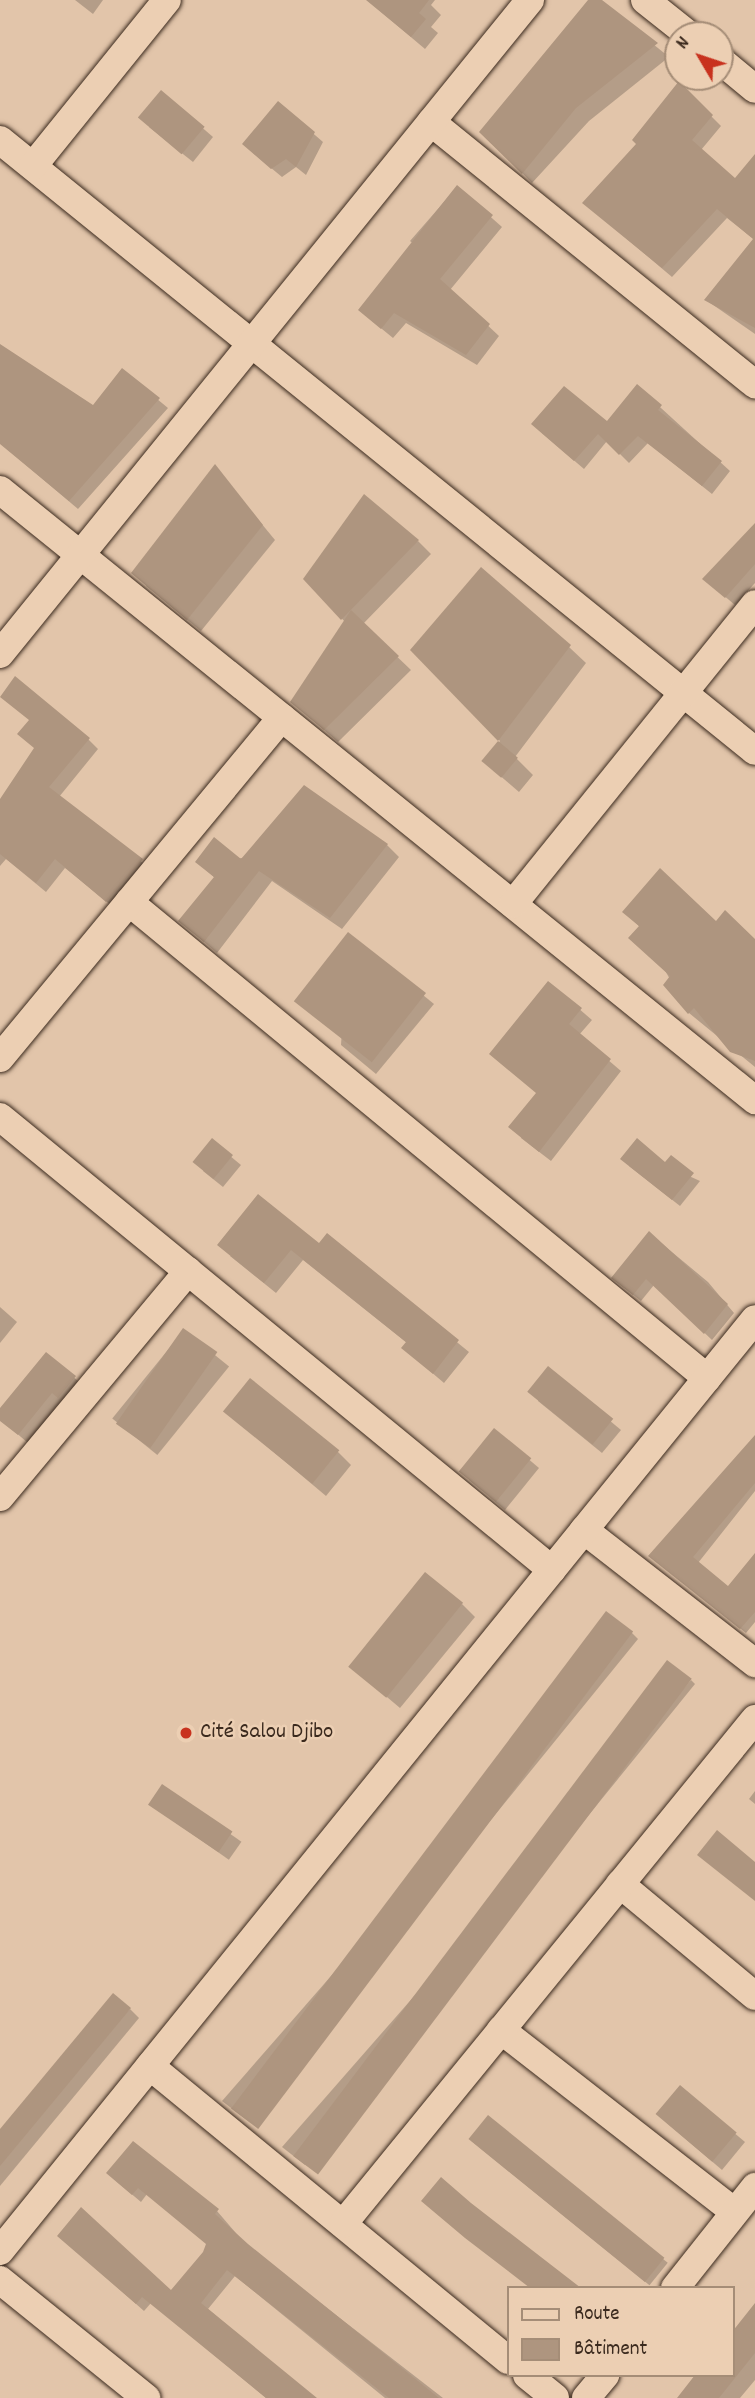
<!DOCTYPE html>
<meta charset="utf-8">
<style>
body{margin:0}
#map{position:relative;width:755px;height:2398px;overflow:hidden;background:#e2c5aa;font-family:Dekko,sans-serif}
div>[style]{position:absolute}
.shadow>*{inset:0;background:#0003;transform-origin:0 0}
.building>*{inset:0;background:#ae957f;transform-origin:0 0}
.roads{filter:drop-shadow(0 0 2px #3b2a1e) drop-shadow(0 0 2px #3b2a1e)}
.minor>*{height:28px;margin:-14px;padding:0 14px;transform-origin:14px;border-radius:14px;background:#eccfb3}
.dots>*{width:19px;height:19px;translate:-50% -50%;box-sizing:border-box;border:4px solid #eccfb3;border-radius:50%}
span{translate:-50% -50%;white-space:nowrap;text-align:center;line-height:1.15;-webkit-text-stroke:5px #eccfb3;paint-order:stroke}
.poi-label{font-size:23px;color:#3b2a1e}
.left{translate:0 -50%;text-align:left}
.legend{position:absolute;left:507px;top:2286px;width:228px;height:91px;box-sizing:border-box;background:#eccfb3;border:2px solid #a58d77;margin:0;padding:9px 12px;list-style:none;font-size:21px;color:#3b2a1e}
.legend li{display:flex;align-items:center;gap:14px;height:35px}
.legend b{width:35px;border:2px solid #a58d77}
.north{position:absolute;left:664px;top:21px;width:70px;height:70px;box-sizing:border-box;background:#eccfb3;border:2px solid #a58d77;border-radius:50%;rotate:309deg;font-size:19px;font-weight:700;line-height:28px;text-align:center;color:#3b2a1e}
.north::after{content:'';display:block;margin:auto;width:24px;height:32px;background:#c8321e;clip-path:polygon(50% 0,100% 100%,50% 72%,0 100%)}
</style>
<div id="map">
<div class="shadow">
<i style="clip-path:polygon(75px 0,103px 0,93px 14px)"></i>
<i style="clip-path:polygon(367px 0,435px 0,431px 5px,441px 15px,431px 27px,438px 33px,425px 49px)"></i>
<i style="clip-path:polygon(590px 0,599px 0,669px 57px,589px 121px,532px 183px,482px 132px)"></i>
<i style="clip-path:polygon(679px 84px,721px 126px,701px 150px,735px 181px,755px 157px,755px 232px,751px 237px,727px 218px,672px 277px,595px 212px)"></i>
<i style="clip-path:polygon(161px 92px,213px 137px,193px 162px,149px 127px)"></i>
<i style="clip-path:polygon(278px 103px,323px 142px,306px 175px,296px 167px,282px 177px,253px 153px)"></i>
<i style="clip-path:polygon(457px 187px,502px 227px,450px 290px,499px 336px,477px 365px,406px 323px,393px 338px,371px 320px,415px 245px,410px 241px)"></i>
<i style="clip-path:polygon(755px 239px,755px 334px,706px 300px)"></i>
<i style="clip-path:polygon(0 345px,93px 408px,122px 370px,168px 408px,78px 509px,0 443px)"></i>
<i style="clip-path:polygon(638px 387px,730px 471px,712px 494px,648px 443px,629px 463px,607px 441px,584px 469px,542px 433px,607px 424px)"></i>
<i style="clip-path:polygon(215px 467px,275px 540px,201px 631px,146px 586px)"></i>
<i style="clip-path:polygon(755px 526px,755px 583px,735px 605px,704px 579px)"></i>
<i style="clip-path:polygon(418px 541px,431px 554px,363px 624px,411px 670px,338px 742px,292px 702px,345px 622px,306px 579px)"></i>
<i style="clip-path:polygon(569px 647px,586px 663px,515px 757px,533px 775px,519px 792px,483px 761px,500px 741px,412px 650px)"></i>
<i style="clip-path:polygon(88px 739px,98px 749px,59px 797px,152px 870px,117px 910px,65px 868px,46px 892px,6px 859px,0 866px,0 802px)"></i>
<i style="clip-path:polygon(387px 845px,399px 857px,342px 929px,272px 881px,217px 953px,180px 921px,215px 878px,197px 862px)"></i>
<i style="clip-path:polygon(624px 912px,716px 923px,755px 942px,755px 1067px,689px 1013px,641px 928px)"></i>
<i style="clip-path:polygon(348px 934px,434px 1004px,376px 1074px,341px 1045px)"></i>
<i style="clip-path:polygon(549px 983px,592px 1020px,579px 1035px,621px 1071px,551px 1161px,521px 1138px,537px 1094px)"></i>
<i style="clip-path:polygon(212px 1141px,241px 1165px,223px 1187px,203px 1171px)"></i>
<i style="clip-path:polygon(665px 1165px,700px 1181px,680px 1206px,629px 1166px)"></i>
<i style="clip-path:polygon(649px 1233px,708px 1282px,734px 1313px,712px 1340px,654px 1285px,641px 1301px,621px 1285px)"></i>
<i style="clip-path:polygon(327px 1236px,469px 1352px,444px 1383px,403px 1348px,407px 1343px,303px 1260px,276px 1293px,230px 1256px,319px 1246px)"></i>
<i style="clip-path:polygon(0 1307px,17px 1322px,0 1343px)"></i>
<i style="left:184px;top:1330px;width:58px;height:114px;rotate:39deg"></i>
<i style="clip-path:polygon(46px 1354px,84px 1386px,68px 1406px,62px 1401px,28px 1443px,0 1419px,0 1411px)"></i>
<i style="clip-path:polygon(548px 1369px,621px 1430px,602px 1453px,538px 1401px)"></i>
<i style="clip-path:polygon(225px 1411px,338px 1452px,351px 1465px,326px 1496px)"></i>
<i style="clip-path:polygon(494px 1430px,539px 1468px,505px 1510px,469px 1480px)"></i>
<i style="clip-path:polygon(755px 1436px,755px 1491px,698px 1563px,728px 1588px,755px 1556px,755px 1622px,746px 1633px,655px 1560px)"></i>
<i style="clip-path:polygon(462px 1604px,475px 1617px,400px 1708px,350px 1666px)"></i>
<i style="clip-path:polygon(631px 1632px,638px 1639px,247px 2120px,222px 2101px)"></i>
<i style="clip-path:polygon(691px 1680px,695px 1684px,305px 2165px,282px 2147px)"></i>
<i style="left:162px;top:1786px;width:97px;height:22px;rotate:35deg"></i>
<i style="clip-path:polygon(755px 1791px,755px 1804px,749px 1799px)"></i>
<i style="clip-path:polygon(130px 2009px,139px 2018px,0 2186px,0 2132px)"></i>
<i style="clip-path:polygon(681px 2088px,745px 2142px,722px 2170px,667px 2123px)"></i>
<i style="left:489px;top:2118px;width:230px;height:29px;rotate:39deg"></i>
<i style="clip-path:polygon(116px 2181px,217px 2211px,247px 2246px,443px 2398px,385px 2398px,235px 2276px,208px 2309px,312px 2398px,266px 2398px,151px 2303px,144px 2311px,67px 2243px,171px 2293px,205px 2252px,207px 2244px,147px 2194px,141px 2202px)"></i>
<i style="clip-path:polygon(755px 2311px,755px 2380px,740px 2398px,684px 2398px,732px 2375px)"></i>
</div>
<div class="building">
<i style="clip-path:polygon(366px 0,429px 0,419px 13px,426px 19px,411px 37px)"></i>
<i style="clip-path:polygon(588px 0,602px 0,658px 43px,576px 108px,522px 174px,479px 132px)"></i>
<i style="clip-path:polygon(679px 81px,713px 115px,692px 140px,735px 178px,755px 154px,755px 328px,704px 300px,753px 239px,717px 209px,662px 268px,582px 203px,636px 144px,632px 140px)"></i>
<i style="left:161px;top:90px;width:57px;height:36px;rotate:40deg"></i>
<i style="clip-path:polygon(278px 101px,315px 132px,296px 167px,286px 159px,271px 169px,242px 144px)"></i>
<i style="clip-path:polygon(457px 185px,493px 215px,440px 279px,490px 324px,466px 355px,394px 313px,381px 329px,358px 310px)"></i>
<i style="clip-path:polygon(0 344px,93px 405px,122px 368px,160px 398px,69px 501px,0 444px)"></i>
<i style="clip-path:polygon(637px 384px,662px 405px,658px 410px,722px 461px,702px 486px,638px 436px,619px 455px,598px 434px,574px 461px,531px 424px,564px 386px,607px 421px)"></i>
<i style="clip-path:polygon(215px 464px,263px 525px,187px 620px,131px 573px)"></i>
<i style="clip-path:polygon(364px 494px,419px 540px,341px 620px,303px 579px)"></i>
<i style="clip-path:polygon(755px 523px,755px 564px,725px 598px,702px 579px)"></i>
<i style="clip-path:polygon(481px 567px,571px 645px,498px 741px,410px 650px)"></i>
<i style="clip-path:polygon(351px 610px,399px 656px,324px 730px,290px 702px)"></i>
<i style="clip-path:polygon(15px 676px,90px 738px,49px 787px,143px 859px,106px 902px,55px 859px,36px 883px,0 854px,0 799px,34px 748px,17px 734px,29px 720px,0 697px)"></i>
<i style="left:498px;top:741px;width:26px;height:26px;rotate:40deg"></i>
<i style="clip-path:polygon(304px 785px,388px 844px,330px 918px,259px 871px,204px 942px,178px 921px,214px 877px,195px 862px,214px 837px,241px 859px)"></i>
<i style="clip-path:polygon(660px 868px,716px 921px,725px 910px,755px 939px,755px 1061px,730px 1052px,694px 1008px,688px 1014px,663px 985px,670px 976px,628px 938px,639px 926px,622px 912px)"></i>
<i style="left:348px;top:932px;width:99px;height:88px;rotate:38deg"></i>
<i style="clip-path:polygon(548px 981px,582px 1008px,569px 1024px,611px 1059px,539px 1152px,508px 1127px,536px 1093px,489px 1054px)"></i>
<i style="left:212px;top:1138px;width:27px;height:31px;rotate:39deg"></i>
<i style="clip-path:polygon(637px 1138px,665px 1162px,671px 1155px,694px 1173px,672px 1200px,620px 1159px)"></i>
<i style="clip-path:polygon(258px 1194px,319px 1243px,327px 1233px,459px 1340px,433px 1374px,401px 1348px,406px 1342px,291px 1250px,264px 1283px,217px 1245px)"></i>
<i style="clip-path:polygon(649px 1231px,728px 1304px,704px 1334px,646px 1279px,633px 1295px,611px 1278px)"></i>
<i style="left:183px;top:1328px;width:42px;height:117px;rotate:35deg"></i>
<i style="clip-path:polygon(46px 1352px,76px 1376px,58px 1398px,52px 1393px,18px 1435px,0 1421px,0 1408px)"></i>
<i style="left:548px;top:1366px;width:84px;height:33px;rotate:39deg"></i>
<i style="left:250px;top:1378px;width:115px;height:43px;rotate:39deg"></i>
<i style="left:494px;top:1428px;width:48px;height:56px;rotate:39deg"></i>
<i style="clip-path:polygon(755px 1435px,755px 1483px,693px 1557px,728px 1586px,755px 1553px,755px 1612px,740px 1629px,648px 1556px)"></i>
<i style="left:425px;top:1572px;width:49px;height:122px;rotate:39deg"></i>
<i style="left:606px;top:1611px;width:34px;height:623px;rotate:37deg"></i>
<i style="left:667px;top:1660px;width:31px;height:621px;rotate:37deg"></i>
<i style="left:162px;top:1784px;width:85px;height:25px;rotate:34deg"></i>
<i style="clip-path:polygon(717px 1830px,755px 1862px,755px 1901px,697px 1855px)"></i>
<i style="clip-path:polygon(113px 1993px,131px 2008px,0 2166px,0 2129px)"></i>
<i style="left:680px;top:2085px;width:74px;height:38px;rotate:40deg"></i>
<i style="left:488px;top:2115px;width:227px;height:31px;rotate:39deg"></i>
<i style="clip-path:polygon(133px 2141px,219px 2209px,215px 2214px,248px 2244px,439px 2398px,389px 2398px,227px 2270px,201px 2303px,317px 2398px,266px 2398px,142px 2297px,136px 2304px,57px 2236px,81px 2207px,171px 2290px,203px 2252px,206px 2244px,138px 2188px,132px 2195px,106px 2173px)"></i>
<i style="clip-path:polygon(441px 2177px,471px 2203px,581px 2288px,530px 2288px,465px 2238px,421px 2201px)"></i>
<i style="clip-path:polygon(755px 2303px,755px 2353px,719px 2398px,677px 2398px,695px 2375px,732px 2375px,732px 2332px)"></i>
</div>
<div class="roads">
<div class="minor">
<i style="left:645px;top:0;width:56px;rotate:38.5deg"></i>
<i style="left:720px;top:60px;width:45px;rotate:39.6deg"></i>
<i style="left:431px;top:122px;width:417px;rotate:39deg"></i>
<i style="left:0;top:140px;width:971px;rotate:38.98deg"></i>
<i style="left:33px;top:166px;width:213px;rotate:-51.1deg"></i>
<i style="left:0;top:490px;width:971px;rotate:38.94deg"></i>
<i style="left:0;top:654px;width:842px;rotate:-50.98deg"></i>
<i style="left:129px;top:902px;width:749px;rotate:39.47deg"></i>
<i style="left:513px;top:904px;width:385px;rotate:-51.1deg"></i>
<i style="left:0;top:1058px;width:442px;rotate:-50.4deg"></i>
<i style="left:0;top:1117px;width:714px;rotate:39.37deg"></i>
<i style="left:0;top:1497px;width:294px;rotate:-50.2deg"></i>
<i style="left:584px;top:1530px;width:217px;rotate:37.9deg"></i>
<i style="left:620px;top:1884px;width:175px;rotate:39.7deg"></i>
<i style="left:501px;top:2030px;width:296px;rotate:37.9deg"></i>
<i style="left:150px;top:2066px;width:463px;rotate:39.4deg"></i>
<i style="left:343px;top:2224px;width:652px;rotate:-50.79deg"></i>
<i style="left:0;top:2251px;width:1199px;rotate:-50.99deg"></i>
<i style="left:0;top:2280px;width:188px;rotate:38.9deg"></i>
<i style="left:675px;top:2288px;width:129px;rotate:-51.6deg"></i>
<i style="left:527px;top:2375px;width:36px;rotate:39deg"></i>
<i style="left:586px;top:2398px;width:30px;rotate:-50deg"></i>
</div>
</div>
<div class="dots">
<i style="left:186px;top:1733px;background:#c8321e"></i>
</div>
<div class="poi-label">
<span class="left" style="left:200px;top:1733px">Cité Salou Djibo</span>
</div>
<ul class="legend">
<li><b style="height:9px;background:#eccfb3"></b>Route</li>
<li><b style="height:19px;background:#ae957f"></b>Bâtiment</li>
</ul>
<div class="north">N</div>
</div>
